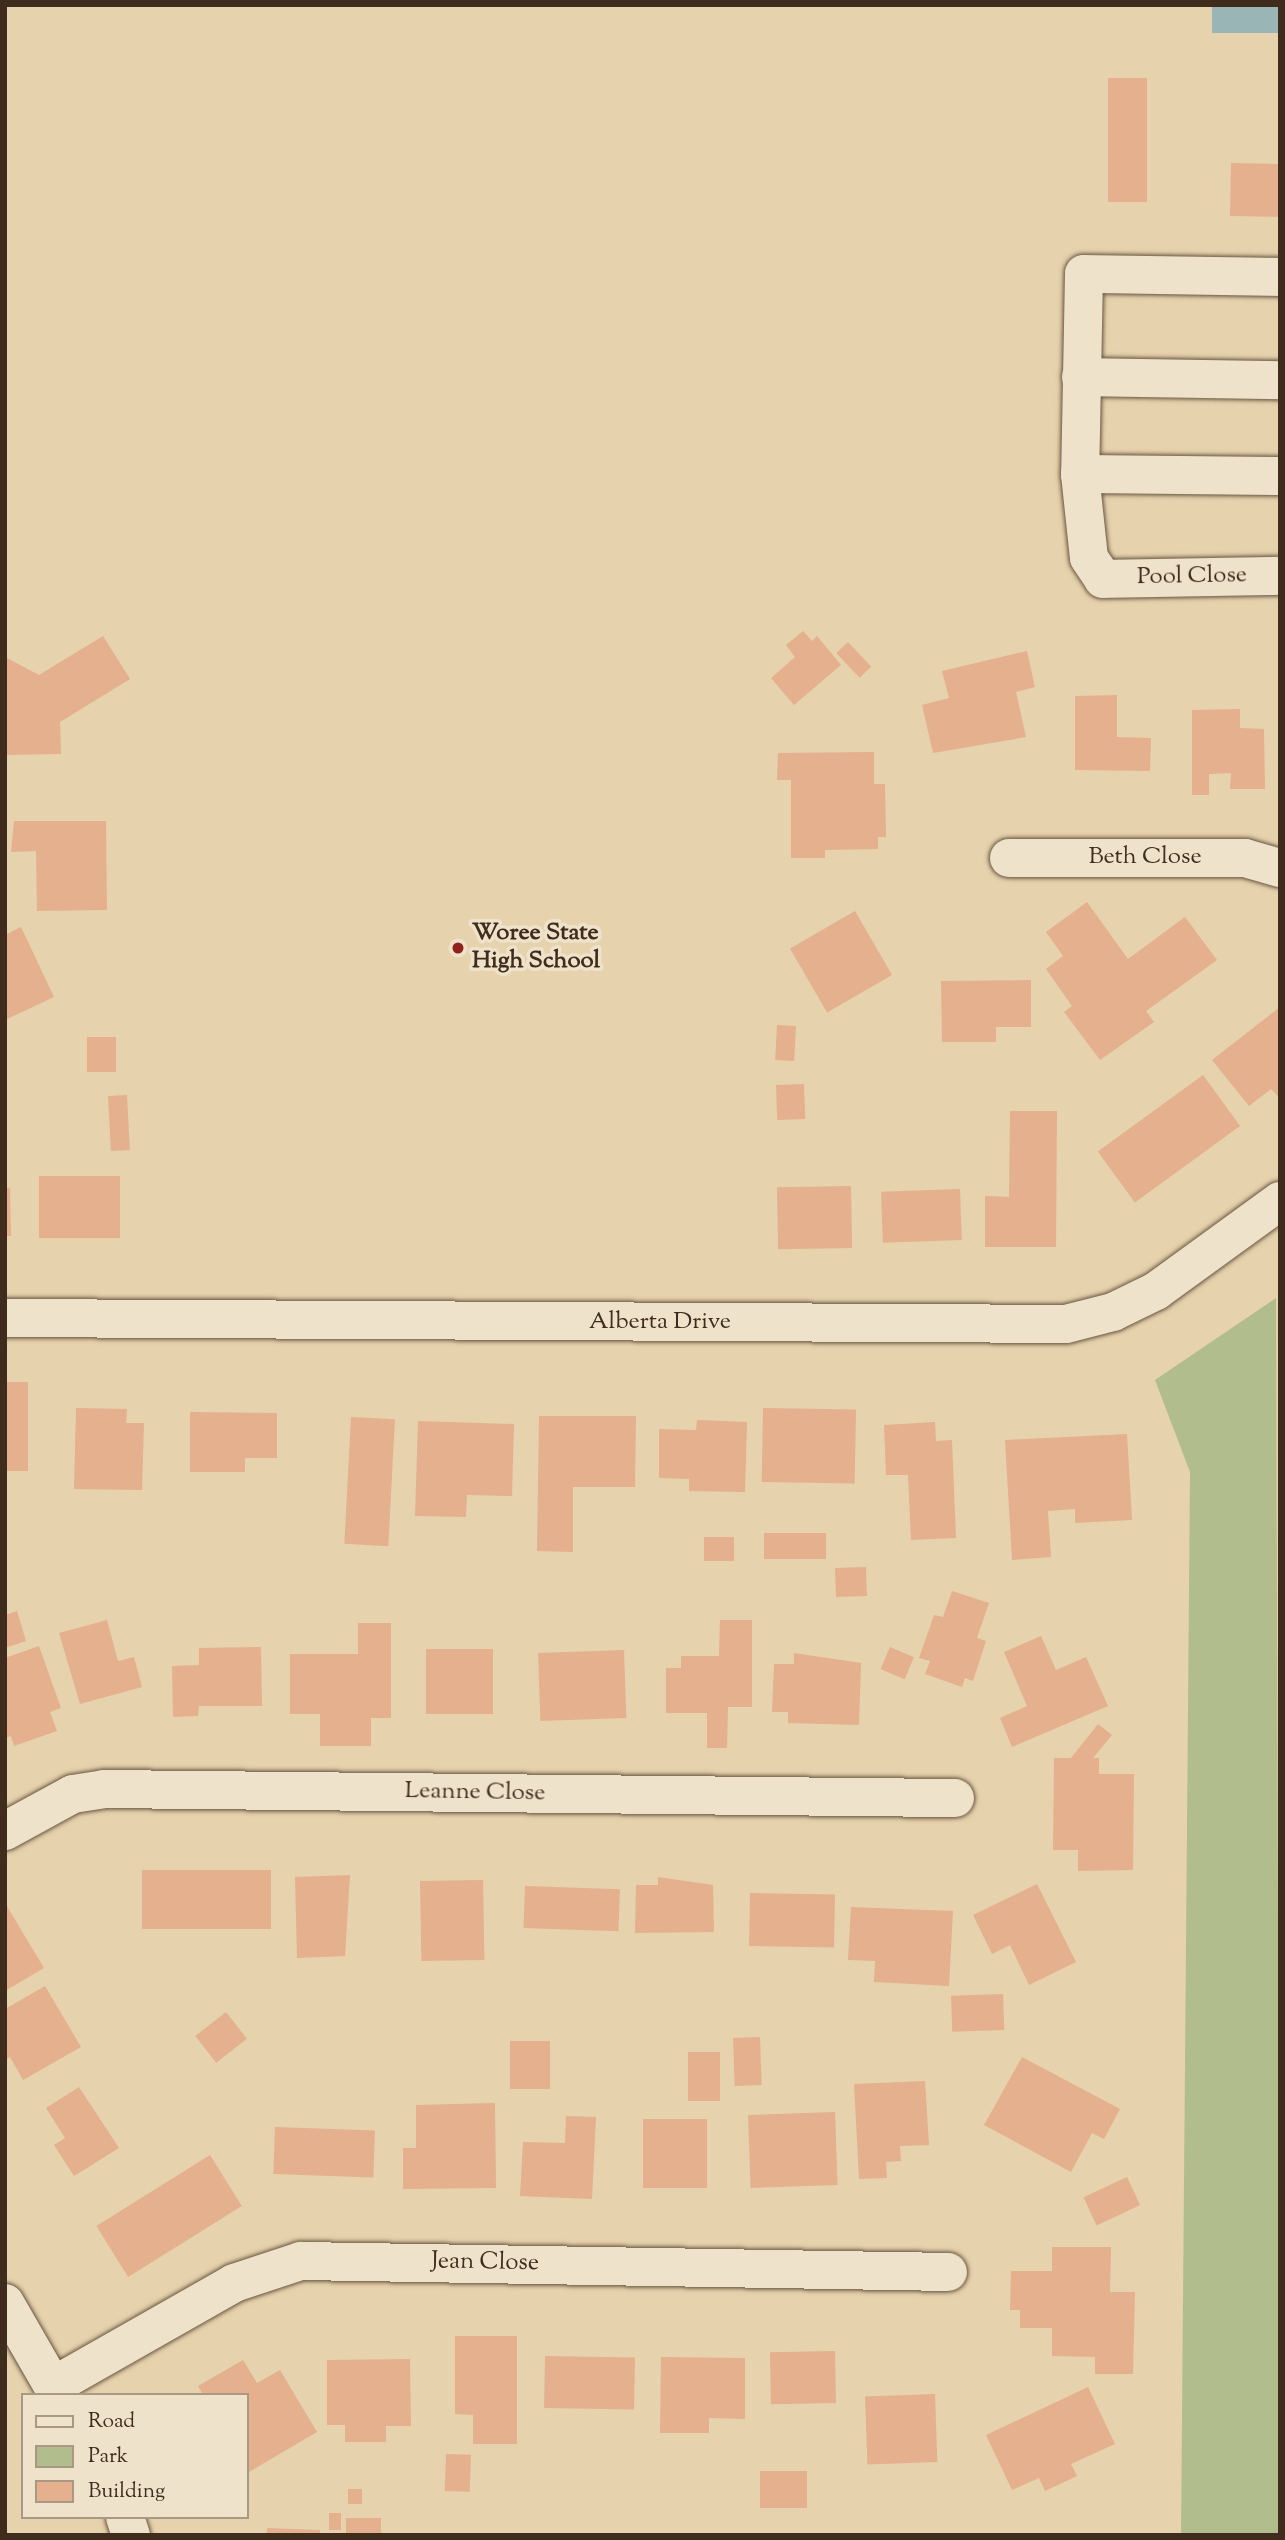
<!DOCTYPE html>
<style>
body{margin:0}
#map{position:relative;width:1285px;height:2540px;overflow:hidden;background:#e6d2ad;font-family:"Sorts Mill Goudy",serif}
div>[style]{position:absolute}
.green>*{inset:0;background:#b2bd8d}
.water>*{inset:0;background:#9ab5b5;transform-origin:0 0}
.building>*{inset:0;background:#e4b08e;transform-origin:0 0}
.roads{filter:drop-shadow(0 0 2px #695640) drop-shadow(0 0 2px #695640)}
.minor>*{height:38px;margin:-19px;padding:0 19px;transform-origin:19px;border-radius:19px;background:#efe2ca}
.dots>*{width:19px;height:19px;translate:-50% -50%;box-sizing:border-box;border:4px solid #efe2ca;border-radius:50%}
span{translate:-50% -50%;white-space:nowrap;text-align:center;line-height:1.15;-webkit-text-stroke:7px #efe2ca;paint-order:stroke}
.street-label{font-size:24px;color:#3f2c1c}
.poi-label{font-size:24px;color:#3f2c1c;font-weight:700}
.left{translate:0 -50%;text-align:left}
.frame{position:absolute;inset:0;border:7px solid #3f2c1c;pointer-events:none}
.legend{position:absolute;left:21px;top:2393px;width:228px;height:126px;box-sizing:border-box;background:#efe2ca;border:2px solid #a99984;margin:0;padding:9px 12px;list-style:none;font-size:21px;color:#3f2c1c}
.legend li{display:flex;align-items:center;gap:14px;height:35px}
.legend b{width:35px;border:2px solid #a99984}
</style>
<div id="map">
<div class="green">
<i style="clip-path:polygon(1276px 1298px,1280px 2535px,1181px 2535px,1190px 1472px,1155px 1380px)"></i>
</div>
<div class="water">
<i style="left:1212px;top:5px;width:68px;height:28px"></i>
</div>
<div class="building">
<i style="left:1108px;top:78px;width:39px;height:124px"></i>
<i style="left:1231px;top:163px;width:49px;height:53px;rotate:1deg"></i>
<i style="clip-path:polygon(803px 631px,812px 641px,817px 636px,841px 665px,794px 705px,771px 678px,795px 657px,786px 645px)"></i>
<i style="clip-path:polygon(103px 636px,130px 679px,60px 722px,61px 754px,5px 755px,5px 657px,39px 675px)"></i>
<i style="left:848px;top:642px;width:34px;height:16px;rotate:47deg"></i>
<i style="clip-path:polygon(1027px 651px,1035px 687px,1016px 692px,1026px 737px,933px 753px,922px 705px,949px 698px,942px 671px)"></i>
<i style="clip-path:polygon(1117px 695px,1117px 737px,1151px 738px,1150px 771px,1075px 770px,1075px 696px)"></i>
<i style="clip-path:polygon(1240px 709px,1240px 728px,1264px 729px,1265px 789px,1230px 789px,1231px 773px,1209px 774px,1209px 795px,1192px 795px,1192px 710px)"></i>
<i style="clip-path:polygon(874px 752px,874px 784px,885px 784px,886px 837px,878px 837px,878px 849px,825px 850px,825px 858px,791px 858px,791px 780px,777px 780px,778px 753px)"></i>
<i style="clip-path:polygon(14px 821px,106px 821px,107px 910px,37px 911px,36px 851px,11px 852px)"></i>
<i style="clip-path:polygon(1087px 902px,1128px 959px,1185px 917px,1217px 960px,1146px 1011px,1154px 1022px,1100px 1060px,1064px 1012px,1072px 1006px,1046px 969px,1063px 956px,1046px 932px)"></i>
<i style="left:855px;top:911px;width:74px;height:75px;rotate:60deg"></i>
<i style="clip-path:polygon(21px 927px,54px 997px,5px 1020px,5px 935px)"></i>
<i style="clip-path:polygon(1031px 980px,1031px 1027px,996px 1027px,996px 1042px,942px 1042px,941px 981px)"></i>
<i style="clip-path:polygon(1280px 1007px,1280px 1098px,1271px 1089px,1249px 1106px,1212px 1060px)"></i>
<i style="left:777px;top:1025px;width:19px;height:35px;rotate:3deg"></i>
<i style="left:87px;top:1037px;width:29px;height:35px"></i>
<i style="left:1203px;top:1075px;width:63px;height:130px;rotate:54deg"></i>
<i style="left:804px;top:1084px;width:35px;height:28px;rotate:88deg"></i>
<i style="left:127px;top:1095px;width:55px;height:19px;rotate:87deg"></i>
<i style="clip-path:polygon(1010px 1111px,1057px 1111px,1056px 1247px,985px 1247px,985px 1196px,1009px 1197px)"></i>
<i style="left:39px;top:1176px;width:81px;height:62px"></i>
<i style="left:851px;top:1186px;width:62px;height:74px;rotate:89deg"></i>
<i style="clip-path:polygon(5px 1188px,10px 1188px,11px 1236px,5px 1236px)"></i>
<i style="left:960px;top:1189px;width:51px;height:79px;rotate:88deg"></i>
<i style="left:5px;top:1382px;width:23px;height:89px"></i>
<i style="clip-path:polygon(76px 1408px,127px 1409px,126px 1423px,144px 1423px,142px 1490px,74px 1489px)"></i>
<i style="left:763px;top:1408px;width:93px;height:74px;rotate:1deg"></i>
<i style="clip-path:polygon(190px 1412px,277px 1413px,277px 1458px,245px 1458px,245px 1472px,190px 1472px)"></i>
<i style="clip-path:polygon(539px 1416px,636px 1416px,635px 1487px,573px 1487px,573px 1552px,537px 1551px)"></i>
<i style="left:351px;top:1417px;width:44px;height:127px;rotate:3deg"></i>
<i style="clip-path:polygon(697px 1420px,747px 1422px,745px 1492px,689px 1491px,689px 1479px,659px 1478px,659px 1429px,696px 1430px)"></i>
<i style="clip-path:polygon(418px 1421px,514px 1424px,512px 1496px,467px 1495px,466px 1517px,415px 1516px)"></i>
<i style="clip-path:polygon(935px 1422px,936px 1441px,952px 1440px,956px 1538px,911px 1540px,908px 1475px,886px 1475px,884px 1425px)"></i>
<i style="clip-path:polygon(1127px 1434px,1132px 1520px,1075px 1523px,1075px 1509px,1048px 1511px,1051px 1557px,1012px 1560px,1005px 1440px)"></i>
<i style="left:826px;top:1533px;width:26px;height:62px;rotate:90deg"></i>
<i style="left:704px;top:1537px;width:30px;height:24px"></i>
<i style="left:866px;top:1567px;width:29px;height:31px;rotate:88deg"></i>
<i style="clip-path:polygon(952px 1591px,989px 1603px,977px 1638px,986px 1641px,973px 1681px,965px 1678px,962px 1687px,925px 1674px,930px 1661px,919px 1658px,934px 1615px,943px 1617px)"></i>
<i style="clip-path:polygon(17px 1611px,26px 1641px,5px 1648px,5px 1615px)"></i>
<i style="clip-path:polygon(107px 1620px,118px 1661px,134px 1657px,142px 1687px,80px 1704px,59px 1633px)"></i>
<i style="clip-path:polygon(720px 1620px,752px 1620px,752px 1707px,728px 1707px,727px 1748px,707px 1748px,707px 1713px,666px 1713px,666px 1668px,681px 1668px,681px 1656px,719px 1656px)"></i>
<i style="clip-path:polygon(358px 1623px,391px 1623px,391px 1718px,371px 1718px,371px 1746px,320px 1746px,320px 1714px,290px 1714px,290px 1654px,358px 1654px)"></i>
<i style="clip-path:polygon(1041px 1636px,1056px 1670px,1086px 1657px,1108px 1706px,1012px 1747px,1000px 1718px,1027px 1706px,1004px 1652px)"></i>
<i style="clip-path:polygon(39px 1646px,61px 1708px,50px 1712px,57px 1731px,14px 1746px,11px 1736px,5px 1738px,5px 1658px)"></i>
<i style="clip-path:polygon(261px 1647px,262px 1706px,199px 1706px,198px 1716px,173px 1717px,172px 1666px,199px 1665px,199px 1648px)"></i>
<i style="left:890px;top:1647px;width:26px;height:24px;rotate:23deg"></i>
<i style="left:426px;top:1649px;width:67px;height:65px"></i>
<i style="left:624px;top:1650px;width:68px;height:86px;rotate:88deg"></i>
<i style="clip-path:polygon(794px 1653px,861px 1663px,859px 1725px,788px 1723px,788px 1712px,772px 1712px,774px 1664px,794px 1664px)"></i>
<i style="clip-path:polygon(1098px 1724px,1112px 1735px,1093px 1758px,1099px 1758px,1099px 1774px,1134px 1774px,1133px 1870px,1078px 1871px,1078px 1850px,1053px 1850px,1054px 1758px,1071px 1758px)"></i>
<i style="left:142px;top:1870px;width:129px;height:59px"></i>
<i style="clip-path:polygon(350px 1875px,345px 1956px,297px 1958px,295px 1877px)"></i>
<i style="clip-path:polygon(658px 1877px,713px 1885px,714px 1932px,635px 1933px,636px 1885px,658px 1885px)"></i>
<i style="left:483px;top:1880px;width:80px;height:63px;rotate:89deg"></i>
<i style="clip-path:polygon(1037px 1884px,1076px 1962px,1029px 1985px,1010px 1945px,992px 1954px,973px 1915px)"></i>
<i style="left:525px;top:1886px;width:95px;height:42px;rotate:2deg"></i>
<i style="left:750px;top:1893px;width:85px;height:53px;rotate:1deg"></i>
<i style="clip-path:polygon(5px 1903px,44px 1968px,5px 1991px)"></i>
<i style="clip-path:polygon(851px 1907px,953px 1911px,949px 1986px,874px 1982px,875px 1961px,848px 1960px)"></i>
<i style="clip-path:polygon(45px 1986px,81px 2047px,23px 2080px,10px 2057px,5px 2060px,5px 2009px)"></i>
<i style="left:1003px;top:1994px;width:36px;height:52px;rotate:88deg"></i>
<i style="left:226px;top:2012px;width:34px;height:39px;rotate:52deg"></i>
<i style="left:760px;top:2037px;width:48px;height:27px;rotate:88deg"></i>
<i style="left:510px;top:2041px;width:40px;height:48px"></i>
<i style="left:688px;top:2052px;width:32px;height:49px"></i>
<i style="clip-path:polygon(1022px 2057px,1120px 2109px,1104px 2139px,1092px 2133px,1071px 2172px,984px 2125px)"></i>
<i style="clip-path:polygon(925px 2081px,929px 2145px,900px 2146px,901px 2161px,886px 2162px,887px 2178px,859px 2179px,854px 2084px)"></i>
<i style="clip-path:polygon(79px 2087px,119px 2148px,74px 2176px,54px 2145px,65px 2138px,46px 2108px)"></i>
<i style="clip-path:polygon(495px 2103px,496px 2188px,403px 2189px,403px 2148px,416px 2148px,416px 2105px)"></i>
<i style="left:835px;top:2112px;width:73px;height:87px;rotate:88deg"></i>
<i style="clip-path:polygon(566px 2116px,596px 2117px,592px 2199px,520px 2196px,523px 2142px,565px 2143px)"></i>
<i style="left:707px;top:2119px;width:69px;height:64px;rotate:90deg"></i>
<i style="left:275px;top:2127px;width:100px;height:47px;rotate:2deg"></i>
<i style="left:210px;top:2155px;width:60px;height:134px;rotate:58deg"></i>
<i style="left:1127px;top:2177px;width:31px;height:48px;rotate:65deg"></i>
<i style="clip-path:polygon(1052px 2247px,1111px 2247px,1110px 2292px,1135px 2292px,1133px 2374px,1095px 2374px,1095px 2357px,1052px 2356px,1052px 2328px,1020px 2328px,1020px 2310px,1010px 2310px,1011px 2271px,1052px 2271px)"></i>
<i style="clip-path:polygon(455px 2336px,517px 2336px,517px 2444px,473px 2444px,473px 2415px,455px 2414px)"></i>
<i style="left:835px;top:2351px;width:52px;height:65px;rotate:89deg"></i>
<i style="left:545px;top:2356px;width:90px;height:52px;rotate:1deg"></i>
<i style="clip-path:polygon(661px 2357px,745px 2358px,745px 2419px,709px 2418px,709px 2433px,660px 2433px)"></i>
<i style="clip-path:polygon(410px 2359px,411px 2426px,386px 2426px,386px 2442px,345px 2442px,345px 2425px,327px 2425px,327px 2360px)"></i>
<i style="clip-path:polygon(243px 2360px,257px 2383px,280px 2370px,317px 2432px,249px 2472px,247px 2395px,203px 2395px,198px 2386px)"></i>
<i style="clip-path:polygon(1088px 2387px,1115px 2444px,1071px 2464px,1077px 2476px,1045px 2491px,1039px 2478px,1012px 2490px,986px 2435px)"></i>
<i style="left:935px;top:2394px;width:68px;height:70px;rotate:88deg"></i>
<i style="left:446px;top:2454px;width:25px;height:37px;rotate:2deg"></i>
<i style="left:760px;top:2471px;width:47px;height:37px"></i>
<i style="left:348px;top:2489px;width:14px;height:15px"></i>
<i style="left:329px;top:2513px;width:12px;height:17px"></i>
<i style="left:381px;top:2518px;width:17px;height:35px;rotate:90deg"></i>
<i style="clip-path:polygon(267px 2528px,320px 2530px,320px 2535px,267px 2535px)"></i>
</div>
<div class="roads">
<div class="minor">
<i style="left:1280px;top:277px;width:196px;rotate:-179.1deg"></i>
<i style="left:1084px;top:274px;width:200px;rotate:91.1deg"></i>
<i style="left:1080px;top:474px;width:84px;rotate:83.9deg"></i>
<i style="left:1089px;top:558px;width:25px;rotate:56deg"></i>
<i style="left:1103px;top:579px;width:177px;rotate:-1deg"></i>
<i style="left:1081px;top:377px;width:199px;rotate:0.9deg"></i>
<i style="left:1080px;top:474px;width:200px;rotate:0.6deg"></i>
<i style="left:1009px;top:858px;width:236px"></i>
<i style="left:1245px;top:858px;width:36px;rotate:16deg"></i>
<i style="left:5px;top:1318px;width:1061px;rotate:0.32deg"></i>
<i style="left:1066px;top:1324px;width:49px;rotate:-14.3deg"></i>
<i style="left:1113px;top:1312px;width:48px;rotate:-26deg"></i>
<i style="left:1156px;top:1291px;width:153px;rotate:-36deg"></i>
<i style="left:5px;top:1831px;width:77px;rotate:-28.6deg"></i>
<i style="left:73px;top:1794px;width:31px;rotate:-9deg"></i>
<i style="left:104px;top:1789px;width:851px;rotate:0.61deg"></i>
<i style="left:5px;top:2303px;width:106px;rotate:60.1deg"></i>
<i style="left:53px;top:2386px;width:208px;rotate:-29.6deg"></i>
<i style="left:234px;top:2283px;width:71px;rotate:-18.2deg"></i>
<i style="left:301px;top:2261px;width:647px;rotate:0.97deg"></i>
<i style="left:125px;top:2517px;width:19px;rotate:72deg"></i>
</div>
</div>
<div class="dots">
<i style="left:458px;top:948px;background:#8f2418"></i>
</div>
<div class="street-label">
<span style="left:1192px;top:577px;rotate:-1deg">Pool Close</span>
<span style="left:1145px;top:858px">Beth Close</span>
<span style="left:660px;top:1323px">Alberta Drive</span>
<span style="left:475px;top:1793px;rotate:1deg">Leanne Close</span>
<span style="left:485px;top:2263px;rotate:1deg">Jean Close</span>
</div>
<div class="poi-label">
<span class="left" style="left:472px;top:948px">Woree State<br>High School</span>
</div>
<div class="frame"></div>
<ul class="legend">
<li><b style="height:9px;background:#efe2ca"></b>Road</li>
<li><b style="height:19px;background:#b2bd8d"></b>Park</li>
<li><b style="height:19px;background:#e4b08e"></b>Building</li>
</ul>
</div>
